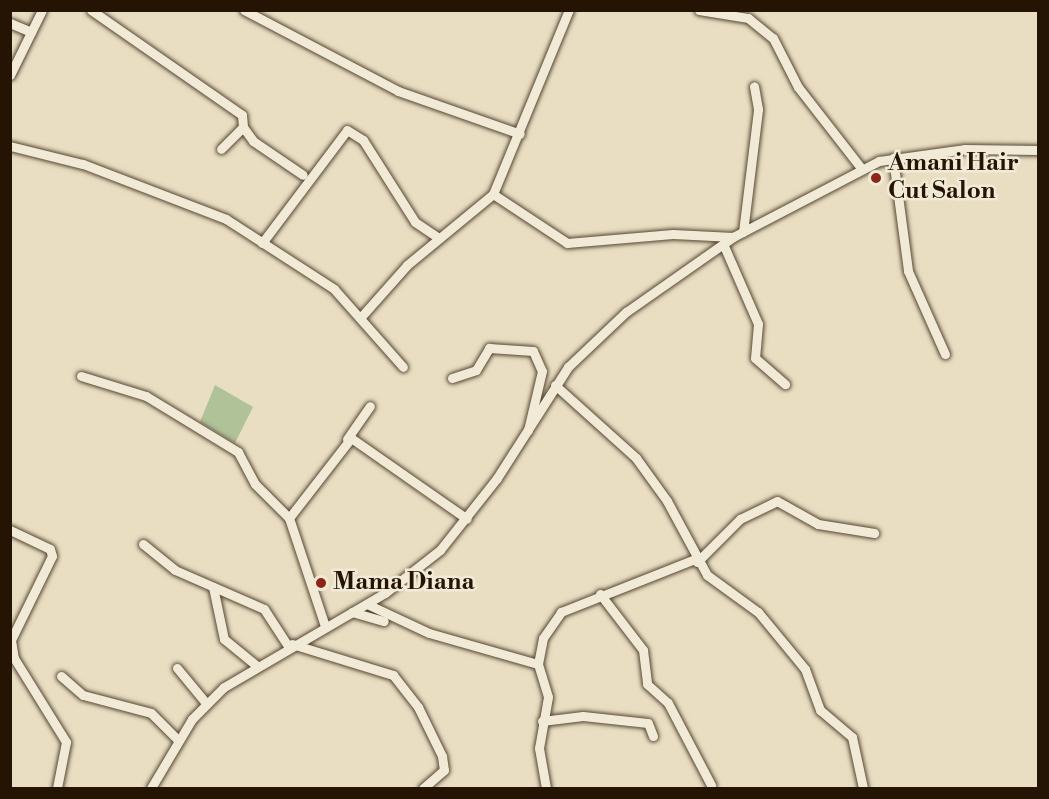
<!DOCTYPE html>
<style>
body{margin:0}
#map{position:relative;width:1049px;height:799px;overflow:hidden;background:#e9dec2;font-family:"Libre Bodoni",serif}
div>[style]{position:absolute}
.green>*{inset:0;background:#b0c298}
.roads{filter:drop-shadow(0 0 2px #564633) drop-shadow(0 0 2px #564633)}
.street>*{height:9px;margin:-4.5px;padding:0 4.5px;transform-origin:4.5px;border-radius:4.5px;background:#f1ead7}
.dots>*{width:16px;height:16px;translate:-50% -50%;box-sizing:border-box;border:3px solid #f1ead7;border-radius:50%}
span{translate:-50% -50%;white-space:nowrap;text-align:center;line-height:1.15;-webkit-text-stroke:5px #f1ead7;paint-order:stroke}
.poi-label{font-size:24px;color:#251303;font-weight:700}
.left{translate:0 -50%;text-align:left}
.frame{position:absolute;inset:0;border:12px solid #251303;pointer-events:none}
</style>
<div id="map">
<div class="green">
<i style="clip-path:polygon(215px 385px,253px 407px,235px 443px,200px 422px)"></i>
</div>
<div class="roads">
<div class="street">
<i style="left:91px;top:10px;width:184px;rotate:34.8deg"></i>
<i style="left:242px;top:115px;width:12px;rotate:85deg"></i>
<i style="left:243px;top:127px;width:31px;rotate:135deg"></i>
<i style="left:244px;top:10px;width:174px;rotate:27.7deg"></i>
<i style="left:398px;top:91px;width:129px;rotate:19.4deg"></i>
<i style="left:699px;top:10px;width:50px;rotate:9.3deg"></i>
<i style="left:748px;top:18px;width:32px;rotate:39deg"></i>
<i style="left:773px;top:38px;width:55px;rotate:63deg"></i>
<i style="left:798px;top:87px;width:103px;rotate:52.1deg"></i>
<i style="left:10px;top:23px;width:23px;rotate:23deg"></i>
<i style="left:10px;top:75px;width:72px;rotate:-63.8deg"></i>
<i style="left:243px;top:127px;width:17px;rotate:54deg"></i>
<i style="left:253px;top:141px;width:60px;rotate:34.2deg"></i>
<i style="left:10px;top:146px;width:75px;rotate:13.9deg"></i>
<i style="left:83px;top:164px;width:153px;rotate:21deg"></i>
<i style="left:226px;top:219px;width:129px;rotate:32.9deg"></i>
<i style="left:334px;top:289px;width:104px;rotate:48.5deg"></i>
<i style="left:893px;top:158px;width:114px;rotate:82.4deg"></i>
<i style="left:908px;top:271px;width:91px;rotate:66deg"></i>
<i style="left:493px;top:194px;width:89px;rotate:33.5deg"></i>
<i style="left:567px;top:243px;width:106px;rotate:-4.9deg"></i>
<i style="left:673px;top:234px;width:60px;rotate:2.9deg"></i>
<i style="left:743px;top:232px;width:124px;rotate:-83deg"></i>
<i style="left:758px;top:109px;width:23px;rotate:-100deg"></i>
<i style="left:262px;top:243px;width:141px;rotate:-53deg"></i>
<i style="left:347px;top:130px;width:19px;rotate:32deg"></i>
<i style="left:363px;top:140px;width:97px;rotate:57.6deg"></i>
<i style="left:415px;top:222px;width:29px;rotate:34deg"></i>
<i style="left:724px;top:246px;width:85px;rotate:66.4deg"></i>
<i style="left:758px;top:324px;width:34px;rotate:95deg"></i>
<i style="left:755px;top:358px;width:40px;rotate:41deg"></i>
<i style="left:360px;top:318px;width:71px;rotate:-48.4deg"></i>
<i style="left:407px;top:265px;width:112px;rotate:-39.5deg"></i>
<i style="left:493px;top:194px;width:199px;rotate:-67.6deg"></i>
<i style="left:81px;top:376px;width:68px;rotate:17.1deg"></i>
<i style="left:146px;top:396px;width:108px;rotate:31.3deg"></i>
<i style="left:238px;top:452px;width:36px;rotate:62deg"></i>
<i style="left:255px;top:484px;width:48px;rotate:45deg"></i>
<i style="left:289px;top:518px;width:114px;rotate:71.6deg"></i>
<i style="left:452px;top:378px;width:25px;rotate:-18deg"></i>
<i style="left:476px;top:370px;width:26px;rotate:-59deg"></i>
<i style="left:489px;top:348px;width:44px;rotate:3.9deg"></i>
<i style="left:533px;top:351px;width:22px;rotate:66deg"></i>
<i style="left:542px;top:371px;width:61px;rotate:103.3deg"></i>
<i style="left:555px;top:385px;width:109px;rotate:42deg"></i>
<i style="left:636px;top:458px;width:53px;rotate:54.2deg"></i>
<i style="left:667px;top:501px;width:84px;rotate:61.6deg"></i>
<i style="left:707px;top:575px;width:63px;rotate:36deg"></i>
<i style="left:758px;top:612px;width:74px;rotate:50.5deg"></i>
<i style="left:805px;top:669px;width:44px;rotate:69.9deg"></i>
<i style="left:820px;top:710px;width:42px;rotate:40.2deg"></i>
<i style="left:852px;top:737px;width:52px;rotate:77.8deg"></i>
<i style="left:347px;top:439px;width:40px;rotate:-55.1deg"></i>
<i style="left:289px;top:518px;width:101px;rotate:-52.2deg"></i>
<i style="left:351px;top:438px;width:141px;rotate:34.9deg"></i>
<i style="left:10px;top:530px;width:44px;rotate:25.4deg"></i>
<i style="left:50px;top:549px;width:7px;rotate:74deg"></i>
<i style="left:52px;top:556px;width:93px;rotate:116deg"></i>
<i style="left:11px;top:640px;width:18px;rotate:81deg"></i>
<i style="left:14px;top:658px;width:99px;rotate:58.2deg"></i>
<i style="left:66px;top:742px;width:47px;rotate:101.1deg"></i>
<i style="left:143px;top:544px;width:41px;rotate:39.1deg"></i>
<i style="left:175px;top:570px;width:97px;rotate:23.7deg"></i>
<i style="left:264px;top:609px;width:44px;rotate:57deg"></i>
<i style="left:697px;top:562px;width:61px;rotate:-45deg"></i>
<i style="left:740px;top:519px;width:41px;rotate:-25.9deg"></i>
<i style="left:777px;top:501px;width:47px;rotate:29.3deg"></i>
<i style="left:818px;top:524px;width:57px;rotate:9.1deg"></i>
<i style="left:213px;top:587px;width:53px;rotate:78.1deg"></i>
<i style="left:224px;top:639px;width:43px;rotate:39.3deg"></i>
<i style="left:600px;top:594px;width:71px;rotate:52.5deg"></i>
<i style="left:643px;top:650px;width:34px;rotate:83deg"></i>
<i style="left:647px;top:684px;width:28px;rotate:42deg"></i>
<i style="left:668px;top:703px;width:93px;rotate:62.3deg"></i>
<i style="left:367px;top:604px;width:68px;rotate:25.1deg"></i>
<i style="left:429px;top:633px;width:113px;rotate:15.9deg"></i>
<i style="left:538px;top:664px;width:34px;rotate:73deg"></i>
<i style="left:548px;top:697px;width:52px;rotate:100deg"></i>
<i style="left:539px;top:748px;width:41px;rotate:80.1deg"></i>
<i style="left:352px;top:612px;width:33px;rotate:16deg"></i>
<i style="left:292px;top:644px;width:106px;rotate:17.1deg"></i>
<i style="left:393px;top:675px;width:41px;rotate:52deg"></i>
<i style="left:418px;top:707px;width:55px;rotate:63.9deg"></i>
<i style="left:442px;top:756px;width:14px;rotate:82deg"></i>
<i style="left:444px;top:770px;width:28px;rotate:139deg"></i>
<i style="left:538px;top:664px;width:26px;rotate:-79deg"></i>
<i style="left:543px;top:638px;width:32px;rotate:-55deg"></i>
<i style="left:561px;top:612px;width:144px;rotate:-21.6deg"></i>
<i style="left:177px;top:668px;width:45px;rotate:50.4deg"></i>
<i style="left:61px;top:676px;width:29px;rotate:41deg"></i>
<i style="left:83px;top:695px;width:70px;rotate:14.8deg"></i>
<i style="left:151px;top:713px;width:38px;rotate:45deg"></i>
<i style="left:542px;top:721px;width:41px;rotate:-7deg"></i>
<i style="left:583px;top:716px;width:65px;rotate:6.1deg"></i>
<i style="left:648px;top:723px;width:14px;rotate:69deg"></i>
<i style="left:151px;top:788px;width:80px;rotate:-59.3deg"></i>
<i style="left:192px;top:719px;width:45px;rotate:-45deg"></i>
<i style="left:224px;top:687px;width:186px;rotate:-30.3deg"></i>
<i style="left:385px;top:593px;width:70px;rotate:-38deg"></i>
<i style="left:440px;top:550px;width:92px;rotate:-51.6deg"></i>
<i style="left:497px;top:478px;width:132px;rotate:-57.4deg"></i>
<i style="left:568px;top:367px;width:80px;rotate:-43.5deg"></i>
<i style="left:626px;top:312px;width:131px;rotate:-35deg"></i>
<i style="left:733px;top:237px;width:165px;rotate:-27.5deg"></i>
<i style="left:879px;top:161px;width:87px;rotate:-7.9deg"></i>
<i style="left:965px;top:149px;width:73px;rotate:0.8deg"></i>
</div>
</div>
<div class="dots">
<i style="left:876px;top:178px;background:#8f2418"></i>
<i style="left:321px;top:583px;background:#8f2418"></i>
</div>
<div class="poi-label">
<span class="left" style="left:888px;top:178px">Amani Hair<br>Cut Salon</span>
<span class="left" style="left:333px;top:583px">Mama Diana</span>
</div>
<div class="frame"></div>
</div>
